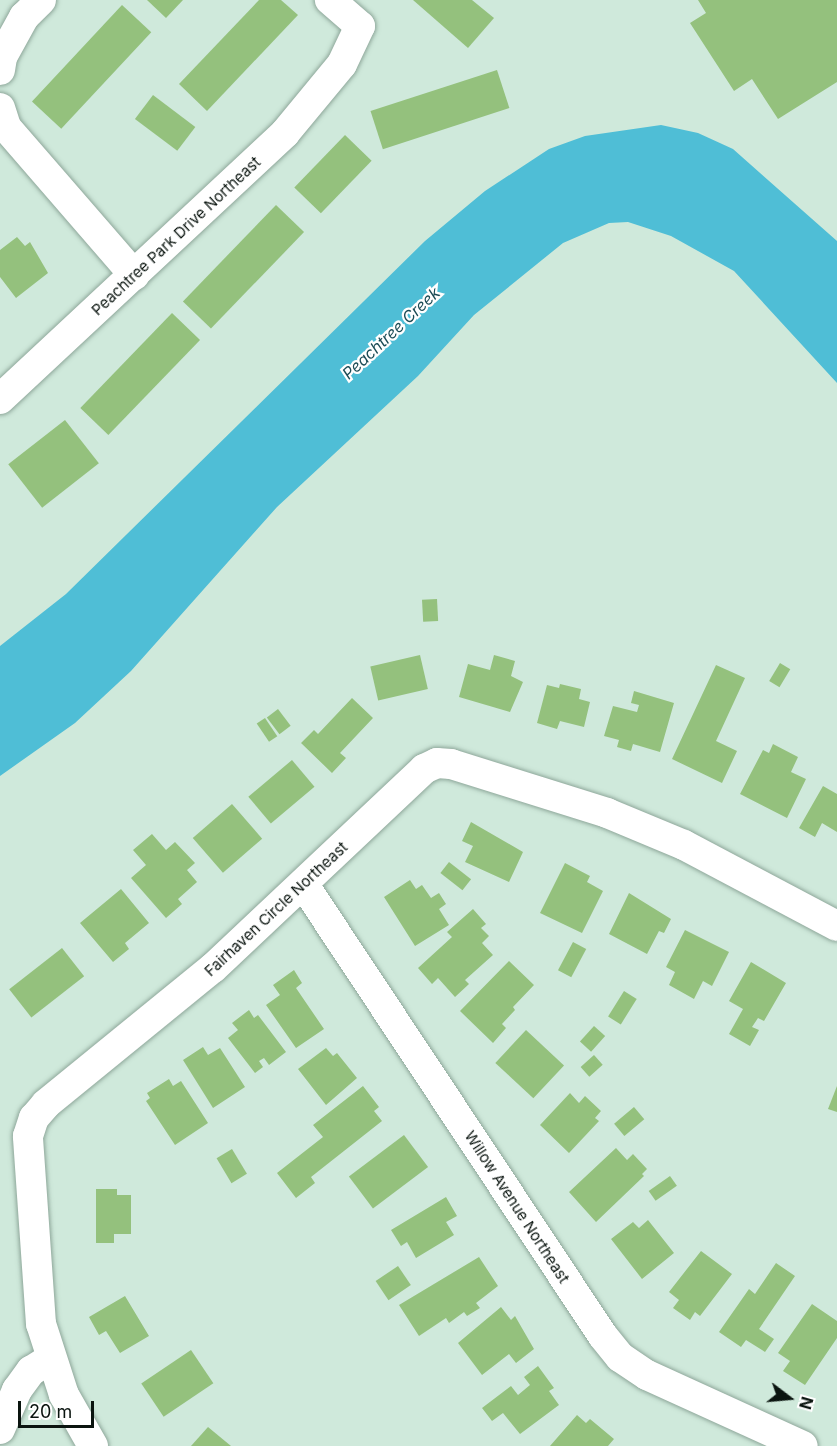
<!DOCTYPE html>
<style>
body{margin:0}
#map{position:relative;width:837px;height:1446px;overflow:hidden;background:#cfe9db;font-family:Inter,sans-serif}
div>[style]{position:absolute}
.water>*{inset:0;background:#4fbed6}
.building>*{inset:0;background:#94c17d;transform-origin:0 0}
.roads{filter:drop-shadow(0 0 2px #8ea79a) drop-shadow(0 0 2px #8ea79a)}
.minor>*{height:30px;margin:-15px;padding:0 15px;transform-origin:15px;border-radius:15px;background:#fff}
span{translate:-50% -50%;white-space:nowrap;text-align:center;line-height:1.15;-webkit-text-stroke:4.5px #fff;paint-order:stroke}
.street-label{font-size:15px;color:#0a140f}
.water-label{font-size:16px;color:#1c4c56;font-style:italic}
.north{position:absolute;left:759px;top:1368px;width:60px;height:60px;-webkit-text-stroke:4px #fff;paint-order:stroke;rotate:106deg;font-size:16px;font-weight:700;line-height:24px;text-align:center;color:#0a140f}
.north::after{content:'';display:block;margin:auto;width:21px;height:27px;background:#0a140f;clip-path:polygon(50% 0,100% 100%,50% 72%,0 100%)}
.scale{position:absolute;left:18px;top:1401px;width:76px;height:27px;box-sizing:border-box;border:3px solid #0a140f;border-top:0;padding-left:8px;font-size:18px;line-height:21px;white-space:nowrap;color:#0a140f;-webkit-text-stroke:4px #fff;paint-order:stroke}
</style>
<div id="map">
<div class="water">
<i style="clip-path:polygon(661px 125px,698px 133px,733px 149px,837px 241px,837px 383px,734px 271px,671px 236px,628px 222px,609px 223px,563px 243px,474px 315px,418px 376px,277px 507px,131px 671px,75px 723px,0 776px,0 646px,66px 594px,425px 241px,485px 191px,549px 149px,585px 136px)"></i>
</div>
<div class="building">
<i style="clip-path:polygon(147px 0,183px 0,166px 18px)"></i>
<i style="clip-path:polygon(259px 0,281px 0,298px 15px,207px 111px,179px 84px)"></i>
<i style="clip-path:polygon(413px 0,472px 0,494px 18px,468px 48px)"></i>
<i style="clip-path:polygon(698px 0,837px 0,837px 82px,778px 119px,752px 79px,734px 91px,690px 23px,706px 13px)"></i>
<i style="left:122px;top:5px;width:40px;height:132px;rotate:43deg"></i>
<i style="left:497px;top:70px;width:40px;height:133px;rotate:72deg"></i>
<i style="left:153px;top:95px;width:53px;height:30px;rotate:37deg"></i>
<i style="left:345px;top:135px;width:37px;height:73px;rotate:44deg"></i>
<i style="left:276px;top:205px;width:39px;height:134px;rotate:44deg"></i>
<i style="clip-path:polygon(17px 237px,25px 246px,30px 242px,48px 273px,16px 298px,0 277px,0 250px)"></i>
<i style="left:172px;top:313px;width:39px;height:132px;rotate:44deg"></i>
<i style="left:65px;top:420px;width:55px;height:72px;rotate:52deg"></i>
<i style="left:437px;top:599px;width:22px;height:15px;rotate:87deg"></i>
<i style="left:420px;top:655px;width:35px;height:51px;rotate:77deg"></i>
<i style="clip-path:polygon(494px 655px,515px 661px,511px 676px,523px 682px,510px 712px,459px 697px,468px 664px,490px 670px)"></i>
<i style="left:780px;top:663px;width:12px;height:21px;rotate:31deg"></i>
<i style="clip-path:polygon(716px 665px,745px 678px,716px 741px,737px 751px,722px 783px,672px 759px)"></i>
<i style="clip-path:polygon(560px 684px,581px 689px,579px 699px,590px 702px,584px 727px,560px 721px,557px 729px,537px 723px,547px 685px,559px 688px)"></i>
<i style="clip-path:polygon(634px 691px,674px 703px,660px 752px,633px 744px,631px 751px,617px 747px,619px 740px,604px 736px,613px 706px,637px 712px,639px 705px,631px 703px)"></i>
<i style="clip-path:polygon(352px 698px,373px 718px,340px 753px,346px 758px,332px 773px,301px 743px,314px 730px,318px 734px)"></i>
<i style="left:278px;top:709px;width:21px;height:14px;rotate:53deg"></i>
<i style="left:265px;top:718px;width:22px;height:10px;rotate:56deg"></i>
<i style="clip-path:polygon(773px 744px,798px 757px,791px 772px,806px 779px,787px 818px,740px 794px,763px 750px,769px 753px)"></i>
<i style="left:292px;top:760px;width:35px;height:57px;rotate:50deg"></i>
<i style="clip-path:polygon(823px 786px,837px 794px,837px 832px,822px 823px,815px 837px,799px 828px)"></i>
<i style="left:232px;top:804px;width:46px;height:52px;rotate:49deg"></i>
<i style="clip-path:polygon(471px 822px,523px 852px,509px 882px,465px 862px,473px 846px,462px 841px)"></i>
<i style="clip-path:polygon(152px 834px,166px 850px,175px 842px,195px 863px,187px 870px,197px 882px,178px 899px,182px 904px,166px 918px,131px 878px,146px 865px,133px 850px)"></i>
<i style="left:449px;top:862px;width:28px;height:14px;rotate:38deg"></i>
<i style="clip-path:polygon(565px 863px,590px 876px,587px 882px,603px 891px,582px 933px,540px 913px)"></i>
<i style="clip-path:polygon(410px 880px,416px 889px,422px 885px,431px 898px,439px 893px,446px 904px,439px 909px,449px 925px,415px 946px,384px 897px)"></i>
<i style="clip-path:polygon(121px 889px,149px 923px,125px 943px,129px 949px,113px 962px,80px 923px)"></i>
<i style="clip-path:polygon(629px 893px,671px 919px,664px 933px,659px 931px,647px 954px,609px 934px)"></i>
<i style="clip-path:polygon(473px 909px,486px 924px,481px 928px,489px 936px,482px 943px,493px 955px,465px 980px,469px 984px,455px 997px,438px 978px,432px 984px,418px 968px,452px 937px,447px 932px)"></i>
<i style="clip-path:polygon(685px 930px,729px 952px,712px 986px,703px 981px,694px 999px,669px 985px,675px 972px,666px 967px)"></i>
<i style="left:573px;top:942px;width:15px;height:32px;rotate:28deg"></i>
<i style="left:62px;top:948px;width:36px;height:67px;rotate:52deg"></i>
<i style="clip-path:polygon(509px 961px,534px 985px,513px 1007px,515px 1010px,502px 1024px,506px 1028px,493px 1043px,460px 1011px)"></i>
<i style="clip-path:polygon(751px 962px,786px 983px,764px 1021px,758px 1018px,752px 1027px,759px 1030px,750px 1046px,729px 1034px,743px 1009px,729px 1001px)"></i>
<i style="clip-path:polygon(294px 970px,302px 983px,296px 988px,324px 1029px,296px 1048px,266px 1005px,280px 995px,273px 985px)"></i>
<i style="left:624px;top:991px;width:15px;height:30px;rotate:32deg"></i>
<i style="clip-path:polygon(249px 1010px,254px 1018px,258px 1015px,286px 1052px,269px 1065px,264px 1058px,259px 1061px,263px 1067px,255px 1073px,228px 1038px,238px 1030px,232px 1023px)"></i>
<i style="left:594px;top:1026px;width:15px;height:21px;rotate:42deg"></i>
<i style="left:526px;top:1030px;width:52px;height:45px;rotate:43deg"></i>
<i style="clip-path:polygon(203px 1047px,208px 1055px,220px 1048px,245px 1087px,213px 1108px,183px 1060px)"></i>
<i style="clip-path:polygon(326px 1048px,333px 1056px,337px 1053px,357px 1078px,326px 1105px,298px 1069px)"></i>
<i style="left:594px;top:1055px;width:13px;height:18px;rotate:48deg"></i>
<i style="clip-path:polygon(169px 1079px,173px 1086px,181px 1081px,208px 1123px,175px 1145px,146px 1101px,150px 1098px,147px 1093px)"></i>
<i style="clip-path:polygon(363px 1086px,379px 1107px,374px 1111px,382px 1121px,311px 1177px,315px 1183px,296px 1198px,277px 1173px,323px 1137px,313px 1125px)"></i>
<i style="clip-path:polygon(837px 1086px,837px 1112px,828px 1109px)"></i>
<i style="clip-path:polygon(570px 1093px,579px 1103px,585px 1096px,601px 1111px,595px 1118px,599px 1121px,569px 1153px,540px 1125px)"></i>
<i style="left:634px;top:1107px;width:16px;height:26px;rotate:50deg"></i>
<i style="left:404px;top:1135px;width:40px;height:69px;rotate:53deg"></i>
<i style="clip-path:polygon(616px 1148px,627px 1160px,633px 1154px,647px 1169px,642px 1174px,644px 1176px,596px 1222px,569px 1192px)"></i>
<i style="left:232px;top:1149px;width:29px;height:18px;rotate:59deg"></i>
<i style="left:670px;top:1176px;width:12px;height:26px;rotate:55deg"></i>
<i style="clip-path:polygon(96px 1189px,117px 1189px,117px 1195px,131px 1195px,131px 1234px,114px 1234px,114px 1243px,96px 1243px)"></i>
<i style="clip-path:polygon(446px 1197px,457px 1216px,446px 1222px,454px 1235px,416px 1258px,407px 1242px,401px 1246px,391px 1230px)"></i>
<i style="clip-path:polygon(648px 1220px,674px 1253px,642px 1279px,611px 1239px,633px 1222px,639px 1228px)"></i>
<i style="clip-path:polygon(701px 1251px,732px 1274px,700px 1316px,695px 1312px,690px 1320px,673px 1308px,679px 1300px,669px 1292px)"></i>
<i style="clip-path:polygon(479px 1257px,498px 1286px,476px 1303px,480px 1308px,467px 1316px,464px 1312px,449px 1323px,446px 1318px,419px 1336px,399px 1305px)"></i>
<i style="clip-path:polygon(776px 1263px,795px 1276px,759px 1329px,774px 1339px,765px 1352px,746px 1340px,741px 1347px,719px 1332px,749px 1289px,755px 1294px)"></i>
<i style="left:398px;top:1266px;width:23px;height:27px;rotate:56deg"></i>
<i style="clip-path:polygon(125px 1296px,149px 1336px,120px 1353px,106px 1331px,99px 1335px,89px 1317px)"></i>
<i style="clip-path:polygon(812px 1304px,837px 1321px,837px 1338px,805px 1385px,783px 1371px,790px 1361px,778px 1353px)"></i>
<i style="clip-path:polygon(501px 1307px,511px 1320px,515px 1316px,534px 1349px,516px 1363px,509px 1354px,482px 1375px,458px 1343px)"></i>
<i style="left:191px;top:1350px;width:40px;height:60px;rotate:56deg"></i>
<i style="clip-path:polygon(538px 1366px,554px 1388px,549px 1391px,559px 1405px,520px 1434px,503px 1413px,492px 1421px,482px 1408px,511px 1386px,518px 1395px,530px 1385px,524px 1377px)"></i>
<i style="clip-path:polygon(577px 1415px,586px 1423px,590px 1419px,614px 1439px,608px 1446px,550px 1446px)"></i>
<i style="clip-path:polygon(208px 1427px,231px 1446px,191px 1446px)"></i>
</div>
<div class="roads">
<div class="minor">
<i style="left:0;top:70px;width:13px;rotate:-81deg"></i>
<i style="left:2px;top:57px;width:46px;rotate:-61.2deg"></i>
<i style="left:24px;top:17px;width:24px;rotate:-45deg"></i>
<i style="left:0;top:108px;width:20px;rotate:72deg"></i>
<i style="left:6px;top:127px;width:196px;rotate:49.1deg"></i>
<i style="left:0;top:399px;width:390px;rotate:-43deg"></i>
<i style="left:285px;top:133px;width:89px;rotate:-50.4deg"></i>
<i style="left:342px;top:64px;width:42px;rotate:-64.7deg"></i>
<i style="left:360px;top:26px;width:40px;rotate:-139deg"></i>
<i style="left:304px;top:885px;width:541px;rotate:56.46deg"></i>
<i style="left:603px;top:1336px;width:27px;rotate:51deg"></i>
<i style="left:620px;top:1357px;width:32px;rotate:34deg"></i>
<i style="left:647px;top:1375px;width:171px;rotate:24.5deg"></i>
<i style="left:0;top:1429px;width:43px;rotate:-66.4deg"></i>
<i style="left:17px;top:1390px;width:24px;rotate:-54deg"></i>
<i style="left:31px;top:1371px;width:22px;rotate:-32deg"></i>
<i style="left:93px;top:1446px;width:59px;rotate:-119.6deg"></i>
<i style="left:64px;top:1395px;width:75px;rotate:-107.9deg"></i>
<i style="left:41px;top:1324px;width:188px;rotate:-94deg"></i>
<i style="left:28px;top:1136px;width:19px;rotate:-72deg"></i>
<i style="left:34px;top:1118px;width:18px;rotate:-49deg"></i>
<i style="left:46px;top:1104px;width:215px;rotate:-39.2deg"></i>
<i style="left:213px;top:968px;width:290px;rotate:-43.3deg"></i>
<i style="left:424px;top:769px;width:14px;rotate:-25deg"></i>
<i style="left:437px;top:763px;width:14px;rotate:4deg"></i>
<i style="left:451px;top:764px;width:164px;rotate:17.4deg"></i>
<i style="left:607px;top:813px;width:83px;rotate:22.6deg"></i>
<i style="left:684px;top:845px;width:173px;rotate:27.9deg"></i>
</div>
</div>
<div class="street-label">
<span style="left:176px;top:236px;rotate:-43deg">Peachtree Park Drive Northeast</span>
<span style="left:276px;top:909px;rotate:-43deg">Fairhaven Circle Northeast</span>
<span style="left:517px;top:1207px;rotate:57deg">Willow Avenue Northeast</span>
</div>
<div class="water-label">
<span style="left:391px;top:333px;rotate:-43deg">Peachtree Creek</span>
</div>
<div class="north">N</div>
<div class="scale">20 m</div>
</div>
